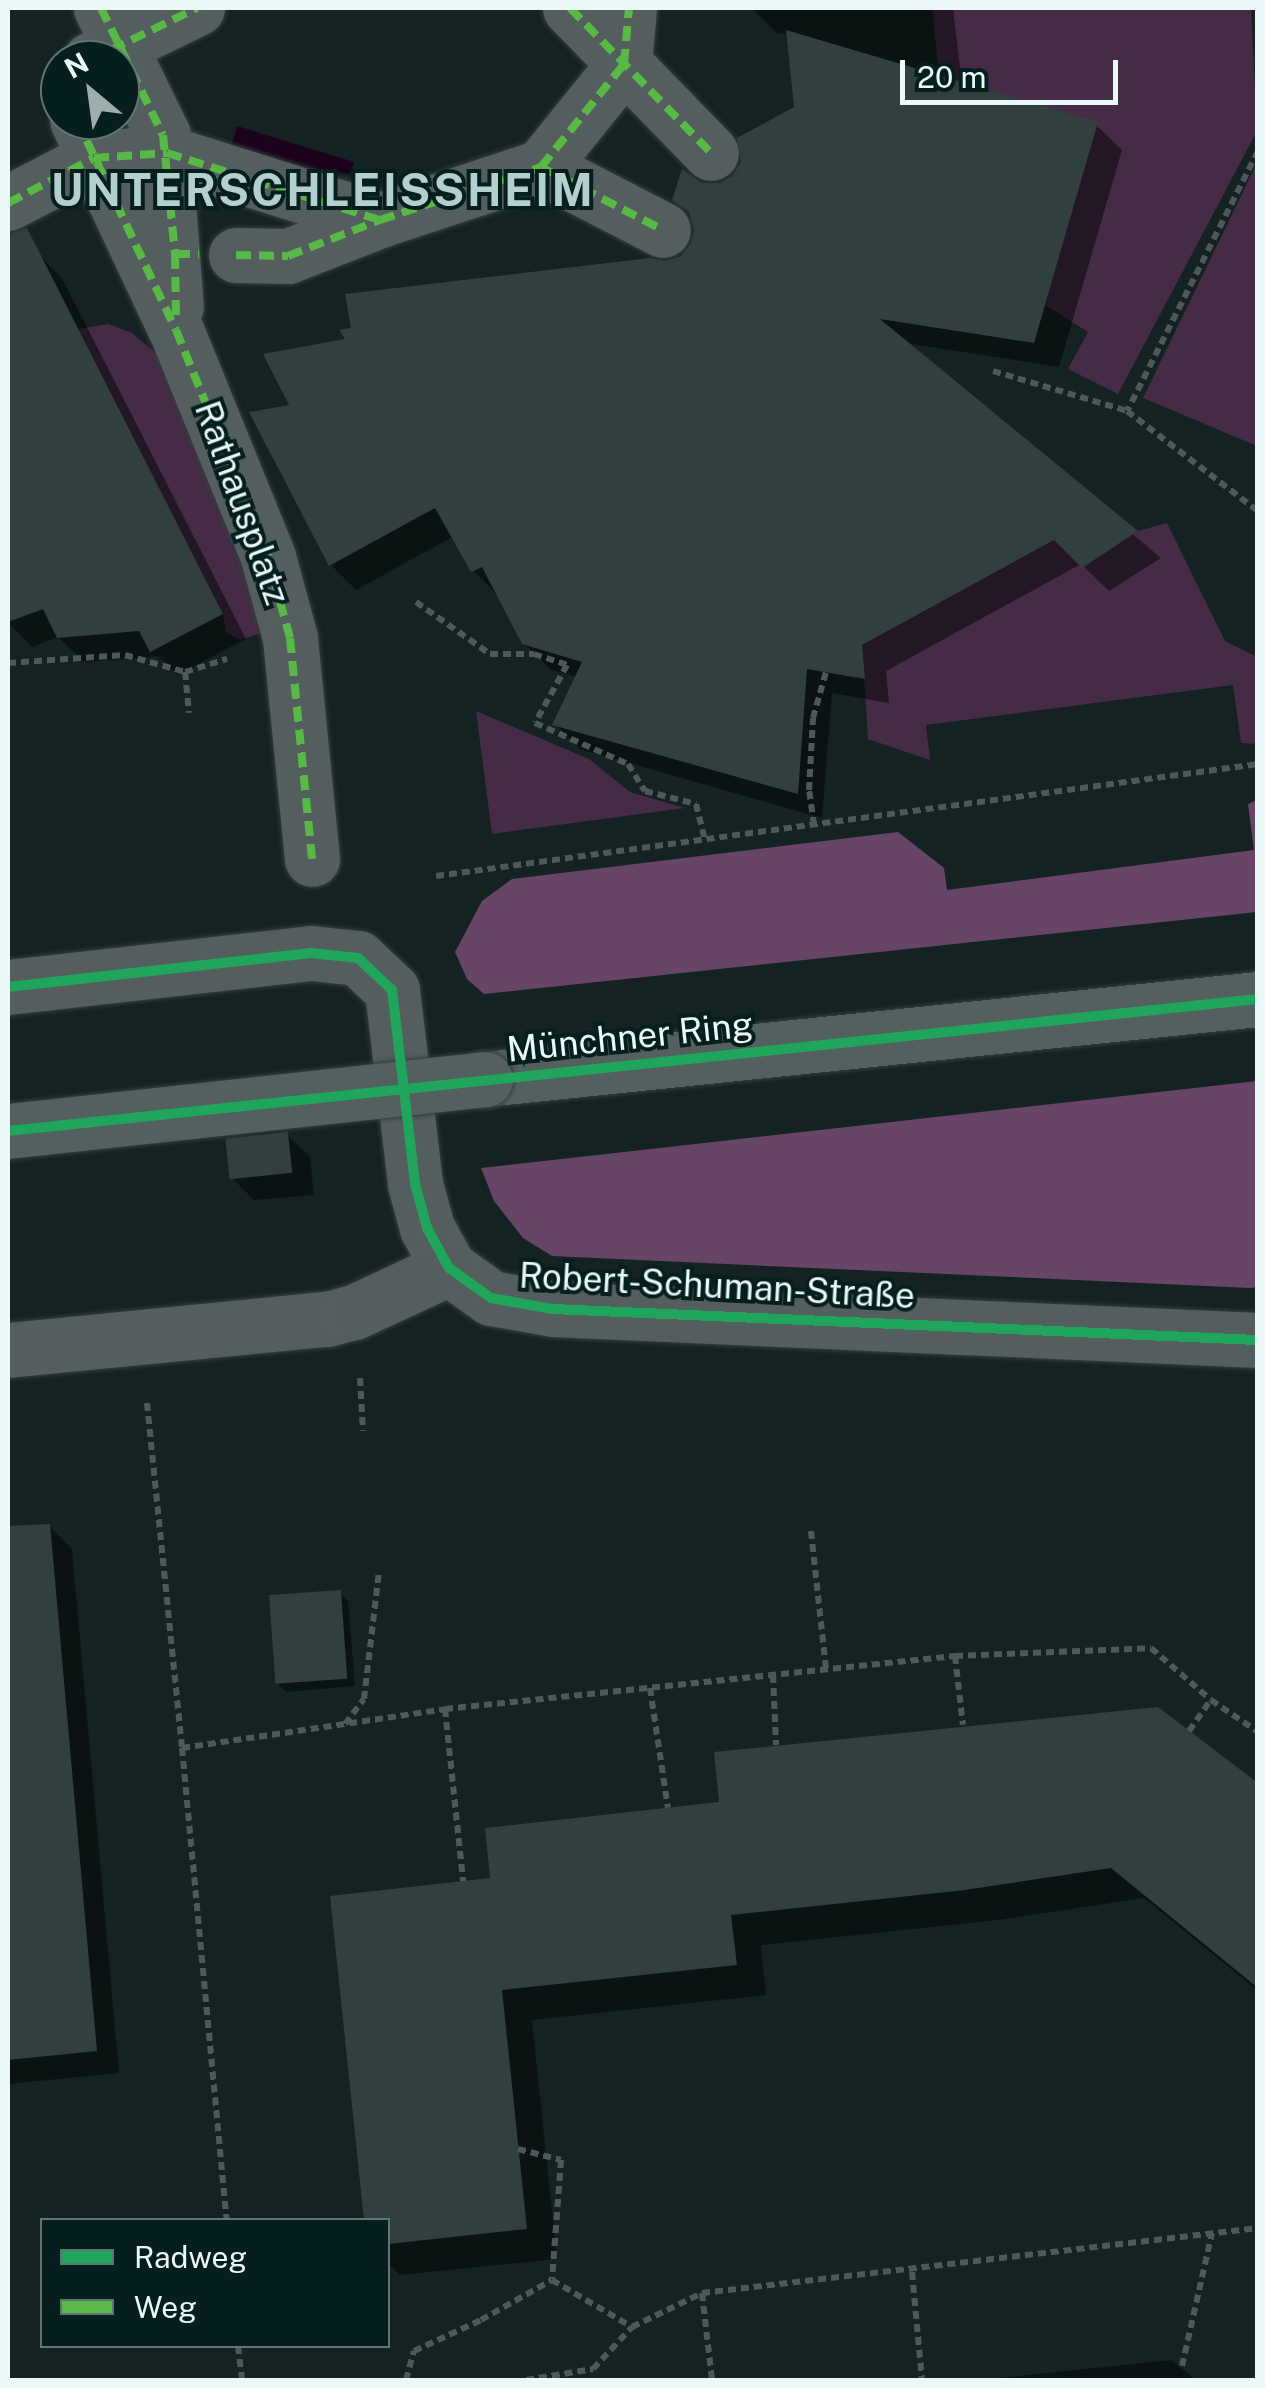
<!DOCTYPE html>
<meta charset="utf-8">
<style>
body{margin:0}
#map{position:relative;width:1265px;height:2388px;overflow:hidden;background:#152222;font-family:"Public Sans",sans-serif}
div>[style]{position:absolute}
.green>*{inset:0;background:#452b46}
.forest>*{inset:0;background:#664567}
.water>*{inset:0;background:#1b031d}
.shadow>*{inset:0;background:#0007}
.building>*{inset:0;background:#313f3f;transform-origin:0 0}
.path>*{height:6px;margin-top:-3px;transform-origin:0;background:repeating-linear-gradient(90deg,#4e5858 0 8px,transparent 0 13px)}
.roads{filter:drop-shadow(0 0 2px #343e3e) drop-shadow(0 0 2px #343e3e)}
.pedestrian>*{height:55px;margin:-27.5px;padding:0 27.5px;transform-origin:27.5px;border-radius:27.5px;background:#555e5e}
.minor>*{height:55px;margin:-27.5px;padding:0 27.5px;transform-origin:27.5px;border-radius:27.5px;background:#555e5e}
.secondary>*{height:55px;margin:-27.5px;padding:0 27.5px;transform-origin:27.5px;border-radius:27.5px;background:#545f5f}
.bridges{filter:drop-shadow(0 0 2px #343e3e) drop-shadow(0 0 2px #343e3e)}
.secondary-bridge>*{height:55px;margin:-27.5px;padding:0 27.5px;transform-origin:27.5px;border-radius:27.5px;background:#545f5f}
.quiet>*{height:8px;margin-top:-4px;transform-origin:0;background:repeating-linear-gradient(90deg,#58b947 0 15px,transparent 0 23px)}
.cycleway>*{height:10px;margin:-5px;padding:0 5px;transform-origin:5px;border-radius:5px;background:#20a55d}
span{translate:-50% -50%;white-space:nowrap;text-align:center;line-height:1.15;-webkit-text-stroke:8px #061e1e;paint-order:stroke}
.street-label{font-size:35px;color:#eaf8f8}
.district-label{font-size:45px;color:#b3cfce;font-weight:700;letter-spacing:2.5px}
.frame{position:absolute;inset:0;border:10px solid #eaf8f8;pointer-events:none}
.legend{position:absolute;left:40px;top:2218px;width:350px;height:130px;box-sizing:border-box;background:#061e1e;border:2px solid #617575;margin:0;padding:12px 18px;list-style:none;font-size:30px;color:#eaf8f8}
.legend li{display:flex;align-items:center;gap:20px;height:50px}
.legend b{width:50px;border:2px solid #617575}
.north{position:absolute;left:40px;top:40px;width:100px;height:100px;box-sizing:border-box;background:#061e1e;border:2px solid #617575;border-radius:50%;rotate:331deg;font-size:28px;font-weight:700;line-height:40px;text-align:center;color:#eaf8f8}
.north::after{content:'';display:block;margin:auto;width:35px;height:45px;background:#9fadad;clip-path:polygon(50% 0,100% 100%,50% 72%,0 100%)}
.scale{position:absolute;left:900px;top:60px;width:218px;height:45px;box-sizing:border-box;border:5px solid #eaf8f8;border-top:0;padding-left:12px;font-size:30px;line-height:35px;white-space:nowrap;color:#eaf8f8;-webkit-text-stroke:8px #061e1e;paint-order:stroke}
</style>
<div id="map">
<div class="green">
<i style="clip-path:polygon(932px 8px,1251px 8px,1257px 131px,1118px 394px,1068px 369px,1088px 332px,1045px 305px,1097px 123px,939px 75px)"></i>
<i style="clip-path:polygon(1255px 167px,1257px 167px,1257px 446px,1143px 398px)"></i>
<i style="clip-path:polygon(108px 324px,132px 333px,158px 355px,218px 464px,263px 632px,240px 640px,226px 632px,223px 614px,78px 329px)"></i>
<i style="clip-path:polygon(1167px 523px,1225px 641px,1257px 657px,1256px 744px,1241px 743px,1233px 685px,926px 725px,930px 760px,868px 739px,862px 645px,1054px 540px,1082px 567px,1138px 531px)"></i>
<i style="clip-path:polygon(476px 711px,589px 759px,630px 792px,685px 808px,492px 834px)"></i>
</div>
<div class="forest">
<i style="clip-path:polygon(1257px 800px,1257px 912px,484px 994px,467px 979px,455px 952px,482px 901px,512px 879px,898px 832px,944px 868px,947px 890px,1254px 850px,1248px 804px)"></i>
<i style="clip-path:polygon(1257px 1081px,1258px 1287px,1250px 1288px,552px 1256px,523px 1238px,494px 1201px,481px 1168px)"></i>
</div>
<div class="water">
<i style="clip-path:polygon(237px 126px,354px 162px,350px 174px,229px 155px)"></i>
</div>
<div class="shadow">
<i style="clip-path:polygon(752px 8px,953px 8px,962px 84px,1096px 125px,1122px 150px,1059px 367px,905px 343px,1161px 558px,1109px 591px,1081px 564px,886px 671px,889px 703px,832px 693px,822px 818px,580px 749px,555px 724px,577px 677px,550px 669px,524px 643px,498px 596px,473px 570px,454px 536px,356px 590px,331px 565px,293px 406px,348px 341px,682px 258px,693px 245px,697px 229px,693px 216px,675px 199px,701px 185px,720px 185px,734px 178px,797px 108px,789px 33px,778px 34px)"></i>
<i style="clip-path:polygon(37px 253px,62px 278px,246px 639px,177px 675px,158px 656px,84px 662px,58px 637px,32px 647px,8px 622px,8px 267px)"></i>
<i style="clip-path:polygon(287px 1135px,310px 1157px,314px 1195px,254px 1200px,231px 1177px)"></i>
<i style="clip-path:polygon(49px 1526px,72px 1549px,119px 2073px,8px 2084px,8px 1530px)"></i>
<i style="clip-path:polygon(340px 1593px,348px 1601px,355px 1686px,286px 1692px,278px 1684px)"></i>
<i style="clip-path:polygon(1258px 1786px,1258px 1991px,1144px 1898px,998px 1920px,761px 1945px,766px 1995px,532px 2020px,557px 2259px,400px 2275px,388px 2263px,388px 2220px,367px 2220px,332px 1898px)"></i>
<i style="clip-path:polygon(1171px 2360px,1196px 2380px,981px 2380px)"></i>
</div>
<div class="building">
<i style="clip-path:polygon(786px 30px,1098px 122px,1034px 343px,880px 319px,1138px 531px,1082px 568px,1054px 540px,862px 645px,865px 679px,807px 669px,798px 794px,552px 725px,582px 662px,522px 644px,482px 567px,471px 572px,435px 508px,329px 566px,249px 412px,289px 405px,263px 354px,345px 339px,339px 330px,351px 328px,345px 294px,650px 258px,665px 261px,681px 256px,691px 243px,694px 230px,689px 212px,672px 200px,682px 169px,702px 183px,720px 183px,732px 176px,741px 162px,737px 138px,794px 107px)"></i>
<i style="clip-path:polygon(27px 228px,223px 614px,150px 652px,139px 631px,57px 638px,43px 609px,8px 622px,8px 234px)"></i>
<i style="left:288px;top:1132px;width:41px;height:63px;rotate:84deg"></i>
<i style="clip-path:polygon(50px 1524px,97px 2051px,8px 2060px,8px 1526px)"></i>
<i style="left:341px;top:1590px;width:89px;height:72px;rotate:86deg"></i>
<i style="clip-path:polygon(1158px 1707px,1258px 1783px,1258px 1988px,1111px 1868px,965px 1890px,731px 1915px,737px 1965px,502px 1990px,527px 2229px,388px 2244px,388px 2220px,364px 2220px,330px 1896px,490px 1878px,485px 1828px,719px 1802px,714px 1752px)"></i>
</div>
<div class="path">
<i style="left:1258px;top:151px;width:291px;rotate:116.7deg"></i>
<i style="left:1127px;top:411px;width:165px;rotate:37.4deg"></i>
<i style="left:993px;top:371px;width:140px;rotate:16.6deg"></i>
<i style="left:416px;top:602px;width:90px;rotate:35.1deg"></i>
<i style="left:490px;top:654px;width:44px"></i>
<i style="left:534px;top:654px;width:35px;rotate:18deg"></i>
<i style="left:567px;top:665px;width:66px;rotate:118.9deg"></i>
<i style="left:535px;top:723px;width:102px;rotate:23.8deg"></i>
<i style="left:628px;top:764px;width:32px;rotate:58deg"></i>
<i style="left:645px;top:791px;width:53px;rotate:14.3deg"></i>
<i style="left:696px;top:804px;width:38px;rotate:76deg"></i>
<i style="left:8px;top:663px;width:117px;rotate:-3.9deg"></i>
<i style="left:125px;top:655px;width:62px;rotate:15.8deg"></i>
<i style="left:185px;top:672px;width:44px;rotate:-17.2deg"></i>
<i style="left:185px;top:672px;width:41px;rotate:84.4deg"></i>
<i style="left:814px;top:825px;width:35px;rotate:-98deg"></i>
<i style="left:809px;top:790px;width:72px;rotate:-86.8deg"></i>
<i style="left:813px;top:718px;width:48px;rotate:-74.2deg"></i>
<i style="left:436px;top:876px;width:830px;rotate:-7.76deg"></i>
<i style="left:360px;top:1378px;width:53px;rotate:86.8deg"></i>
<i style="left:147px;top:1403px;width:347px;rotate:84.2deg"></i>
<i style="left:182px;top:1748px;width:266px;rotate:-8.4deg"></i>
<i style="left:445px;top:1709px;width:513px;rotate:-5.93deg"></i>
<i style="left:955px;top:1656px;width:196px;rotate:-2.3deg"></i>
<i style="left:1151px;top:1648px;width:79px;rotate:40.9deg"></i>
<i style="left:1211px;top:1700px;width:57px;rotate:34.2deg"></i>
<i style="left:811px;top:1531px;width:139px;rotate:83.8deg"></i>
<i style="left:955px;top:1656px;width:69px;rotate:83.4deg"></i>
<i style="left:773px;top:1675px;width:70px;rotate:87.5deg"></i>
<i style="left:650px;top:1688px;width:121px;rotate:81.5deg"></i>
<i style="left:445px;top:1709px;width:173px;rotate:84deg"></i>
<i style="left:345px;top:1724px;width:31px;rotate:-53deg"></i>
<i style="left:364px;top:1699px;width:128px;rotate:-83.3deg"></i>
<i style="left:1189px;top:1731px;width:38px;rotate:-55deg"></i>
<i style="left:182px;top:1748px;width:474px;rotate:84.6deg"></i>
<i style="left:518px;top:2149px;width:44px;rotate:14.3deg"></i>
<i style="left:561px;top:2160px;width:119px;rotate:94.3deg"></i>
<i style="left:912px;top:2272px;width:108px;rotate:84.7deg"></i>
<i style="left:552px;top:2280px;width:93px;rotate:30.4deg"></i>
<i style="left:702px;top:2293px;width:88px;rotate:83.4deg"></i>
<i style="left:238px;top:2346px;width:34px;rotate:83deg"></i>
<i style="left:1182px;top:2366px;width:136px;rotate:-77.3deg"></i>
<i style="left:406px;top:2380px;width:30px;rotate:-75deg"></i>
<i style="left:414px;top:2351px;width:74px;rotate:-24.8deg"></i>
<i style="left:481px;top:2320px;width:81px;rotate:-29.4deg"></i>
<i style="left:526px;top:2380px;width:68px;rotate:-9.3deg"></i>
<i style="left:593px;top:2369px;width:57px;rotate:-47.1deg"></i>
<i style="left:632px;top:2327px;width:78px;rotate:-25.9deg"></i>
<i style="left:702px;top:2293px;width:560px;rotate:-6.67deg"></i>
</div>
<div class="roads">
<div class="pedestrian">
<i style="left:101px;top:8px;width:141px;rotate:64deg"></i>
<i style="left:163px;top:135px;width:172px;rotate:85.7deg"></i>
<i style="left:570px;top:8px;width:202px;rotate:45.8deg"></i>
<i style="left:90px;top:60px;width:119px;rotate:-25.9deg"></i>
<i style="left:77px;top:120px;width:232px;rotate:64.8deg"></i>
<i style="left:176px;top:330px;width:245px;rotate:67.9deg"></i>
<i style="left:268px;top:557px;width:84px;rotate:74.8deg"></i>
<i style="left:290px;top:638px;width:222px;rotate:84.3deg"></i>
<i style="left:541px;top:167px;width:137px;rotate:27.3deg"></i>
<i style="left:8px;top:203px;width:97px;rotate:-27.6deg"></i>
<i style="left:94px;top:158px;width:73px;rotate:-3.9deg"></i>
<i style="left:167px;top:153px;width:223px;rotate:17.5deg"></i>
<i style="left:380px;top:220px;width:169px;rotate:-18.2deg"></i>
<i style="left:541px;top:167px;width:132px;rotate:-51.1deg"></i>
<i style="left:624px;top:64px;width:56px;rotate:-84.9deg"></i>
<i style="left:236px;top:255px;width:52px;rotate:1.1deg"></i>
<i style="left:288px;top:256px;width:99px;rotate:-21.4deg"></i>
</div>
<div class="minor">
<i style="left:8px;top:987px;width:305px;rotate:-6.4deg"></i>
<i style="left:311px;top:953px;width:47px;rotate:6.1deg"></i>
<i style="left:358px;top:958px;width:47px;rotate:43.3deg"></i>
<i style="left:392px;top:990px;width:195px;rotate:83.2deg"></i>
<i style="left:415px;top:1184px;width:46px;rotate:74.7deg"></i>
<i style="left:427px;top:1228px;width:46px;rotate:61.2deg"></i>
<i style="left:449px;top:1268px;width:52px;rotate:35.5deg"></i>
<i style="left:491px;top:1298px;width:63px;rotate:10.1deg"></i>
<i style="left:553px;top:1309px;width:706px;rotate:2.52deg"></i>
<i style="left:8px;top:1350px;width:321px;rotate:-5.6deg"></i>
<i style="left:327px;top:1319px;width:28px;rotate:-15deg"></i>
<i style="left:354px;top:1312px;width:105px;rotate:-24.9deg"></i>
</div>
<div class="secondary">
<i style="left:485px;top:1079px;width:777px;rotate:-5.91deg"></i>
</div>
</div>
<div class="bridges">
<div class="secondary-bridge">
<i style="left:8px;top:1131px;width:480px;rotate:-6.2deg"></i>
</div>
</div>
<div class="quiet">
<i style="left:101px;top:8px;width:141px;rotate:64deg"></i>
<i style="left:163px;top:135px;width:120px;rotate:84.2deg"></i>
<i style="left:175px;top:254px;width:66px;rotate:89.1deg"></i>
<i style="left:570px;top:8px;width:202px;rotate:45.8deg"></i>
<i style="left:90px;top:60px;width:119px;rotate:-25.9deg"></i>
<i style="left:60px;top:75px;width:4px;rotate:153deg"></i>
<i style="left:56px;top:77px;width:9px;rotate:63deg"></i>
<i style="left:77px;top:120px;width:232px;rotate:64.8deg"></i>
<i style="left:176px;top:330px;width:245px;rotate:67.9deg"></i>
<i style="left:268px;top:557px;width:84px;rotate:74.8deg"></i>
<i style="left:290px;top:638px;width:222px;rotate:84.3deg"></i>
<i style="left:541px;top:167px;width:137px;rotate:27.3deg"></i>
<i style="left:8px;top:203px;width:97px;rotate:-27.6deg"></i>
<i style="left:94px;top:158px;width:73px;rotate:-3.9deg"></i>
<i style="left:167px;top:153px;width:223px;rotate:17.5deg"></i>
<i style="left:380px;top:220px;width:169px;rotate:-18.2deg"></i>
<i style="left:541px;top:167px;width:132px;rotate:-51.1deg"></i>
<i style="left:624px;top:64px;width:56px;rotate:-84.9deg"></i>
<i style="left:175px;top:254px;width:24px"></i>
<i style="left:236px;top:255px;width:52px;rotate:1.1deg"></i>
<i style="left:288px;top:256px;width:99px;rotate:-21.4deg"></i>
</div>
<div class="cycleway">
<i style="left:8px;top:987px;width:305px;rotate:-6.4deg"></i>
<i style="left:311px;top:953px;width:47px;rotate:6.1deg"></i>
<i style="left:358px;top:958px;width:47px;rotate:43.3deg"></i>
<i style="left:392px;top:990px;width:195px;rotate:83.2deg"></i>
<i style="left:415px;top:1184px;width:46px;rotate:74.7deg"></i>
<i style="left:427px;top:1228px;width:46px;rotate:61.2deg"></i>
<i style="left:449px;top:1268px;width:52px;rotate:35.5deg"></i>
<i style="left:491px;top:1298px;width:63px;rotate:10.1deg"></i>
<i style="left:553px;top:1309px;width:706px;rotate:2.52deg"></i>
<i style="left:8px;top:1131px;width:1257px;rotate:-6.03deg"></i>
</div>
<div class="street-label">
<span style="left:242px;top:503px;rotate:70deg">Rathausplatz</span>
<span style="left:630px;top:1037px;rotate:-6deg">Münchner Ring</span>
<span style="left:717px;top:1286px;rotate:3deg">Robert-Schuman-Straße</span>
</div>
<div class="district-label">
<span style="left:323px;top:190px">UNTERSCHLEISSHEIM</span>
</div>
<div class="frame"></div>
<ul class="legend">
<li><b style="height:12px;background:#20a55d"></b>Radweg</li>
<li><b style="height:12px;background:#58b947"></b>Weg</li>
</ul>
<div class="north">N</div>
<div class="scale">20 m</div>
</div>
